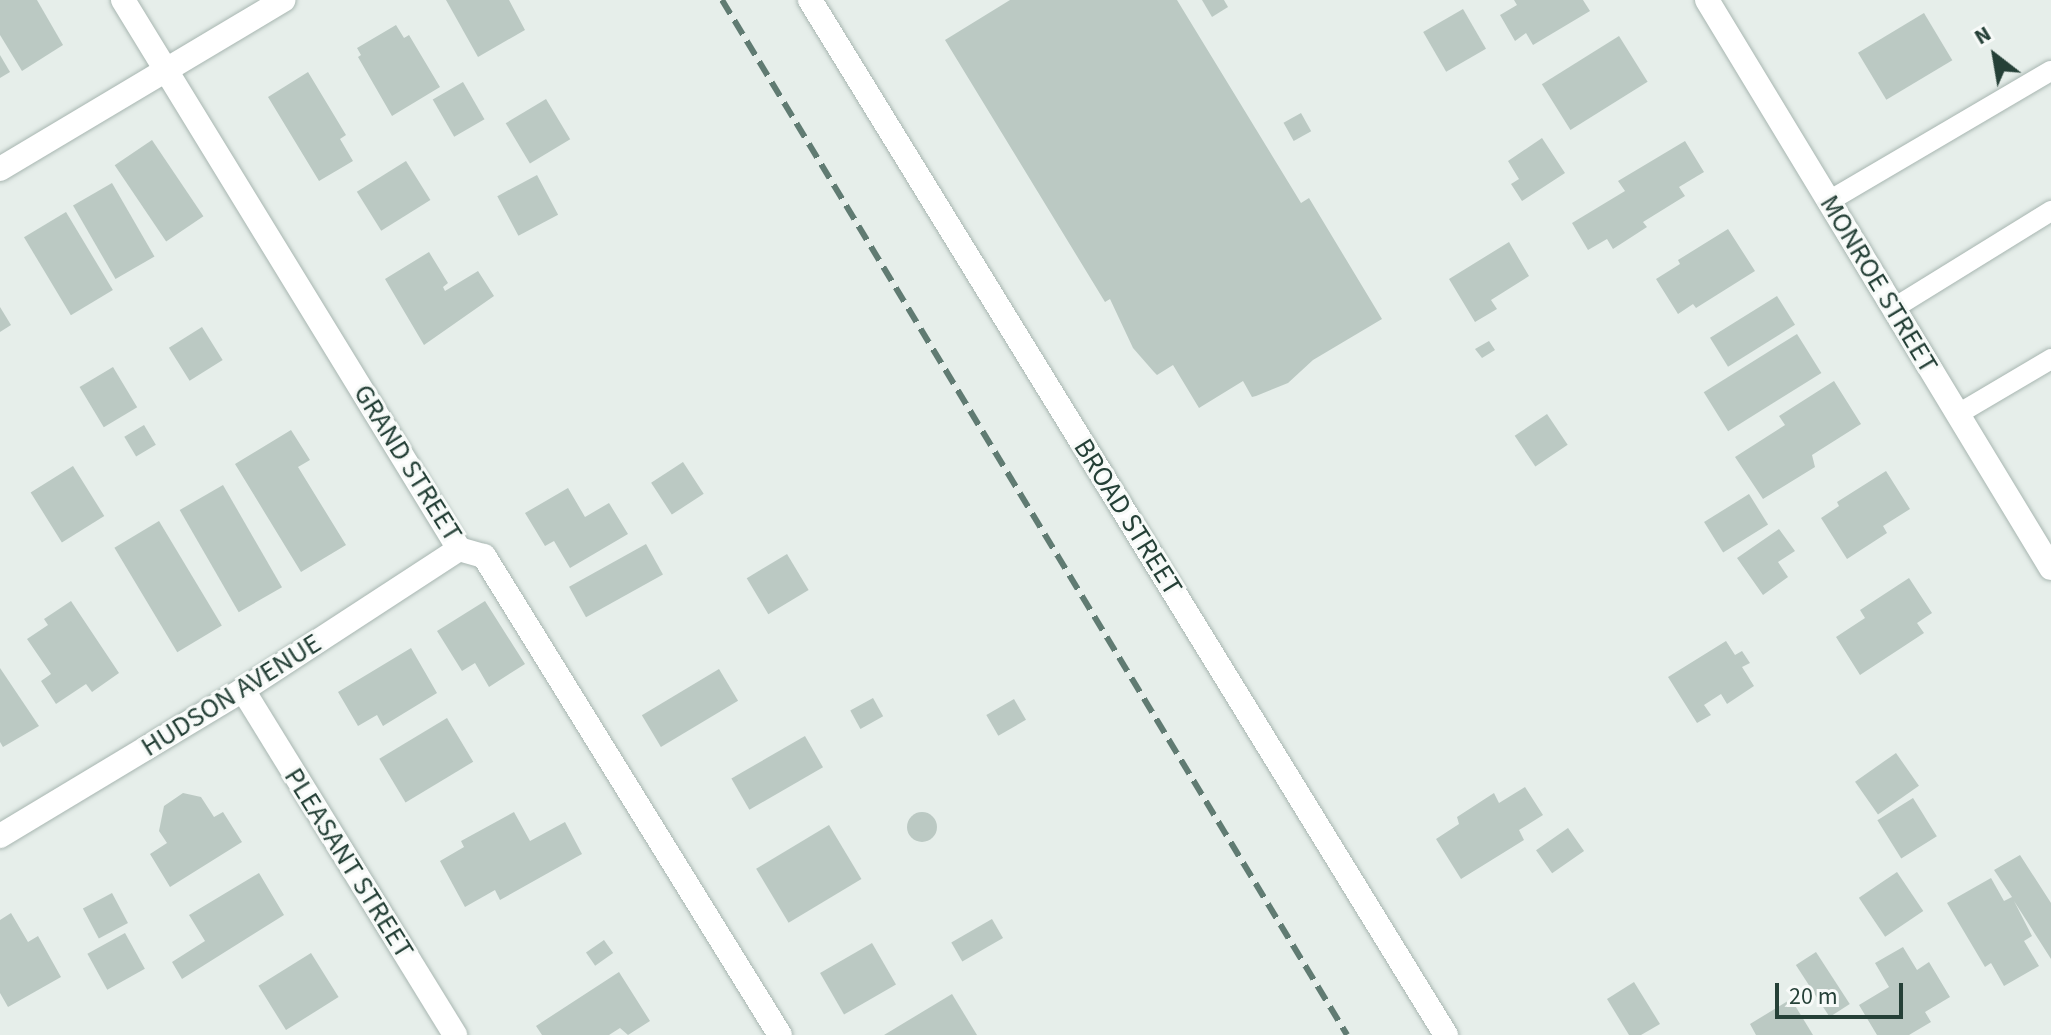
<!DOCTYPE html>
<style>
body{margin:0}
#map{position:relative;width:2051px;height:1035px;overflow:hidden;background:#e6eeea;font-family:"Source Sans 3",sans-serif}
div>[style]{position:absolute}
.building>*{inset:0;background:#bbc9c3;transform-origin:0 0}
.round{border-radius:50%}
.roads{filter:drop-shadow(0 0 2px #a8b6b1) drop-shadow(0 0 2px #a8b6b1)}
.service>*{height:20px;margin:-10px;padding:0 10px;transform-origin:10px;border-radius:10px;background:#fff}
.minor>*{height:24px;margin:-12px;padding:0 12px;transform-origin:12px;border-radius:12px;background:#fff}
.rail>*{height:6px;margin-top:-3px;transform-origin:0;background:repeating-linear-gradient(90deg,#607b72 0 16px,transparent 0 24px)}
span{translate:-50% -50%;white-space:nowrap;text-align:center;line-height:1.15;-webkit-text-stroke:6px #f7faf8;paint-order:stroke}
.street-label{font-size:28px;color:#254037}
.north{position:absolute;left:1955px;top:16px;width:80px;height:80px;-webkit-text-stroke:6px #f7faf8;paint-order:stroke;rotate:329deg;font-size:22px;font-weight:700;line-height:32px;text-align:center;color:#254037}
.north::after{content:'';display:block;margin:auto;width:28px;height:36px;background:#254037;clip-path:polygon(50% 0,100% 100%,50% 72%,0 100%)}
.scale{position:absolute;left:1775px;top:983px;width:128px;height:36px;box-sizing:border-box;border:4px solid #254037;border-top:0;padding-left:10px;font-size:24px;line-height:28px;white-space:nowrap;color:#254037;-webkit-text-stroke:6px #f7faf8;paint-order:stroke}
</style>
<div id="map">
<div class="building">
<i style="clip-path:polygon(0 0,37px 0,63px 45px,22px 71px,0 35px)"></i>
<i style="clip-path:polygon(446px 0,509px 0,525px 30px,478px 57px)"></i>
<i style="clip-path:polygon(1010px 0,1177px 0,1301px 203px,1309px 198px,1382px 319px,1313px 360px,1288px 383px,1256px 396px,1252px 397px,1243px 381px,1199px 408px,1173px 365px,1157px 375px,1154px 372px,1133px 348px,1110px 299px,1105px 302px,945px 40px)"></i>
<i style="clip-path:polygon(1202px 0,1224px 0,1228px 7px,1212px 17px)"></i>
<i style="clip-path:polygon(1514px 0,1583px 0,1590px 11px,1533px 45px,1526px 33px,1515px 41px,1500px 15px,1517px 5px)"></i>
<i style="left:1463px;top:9px;width:46px;height:46px;rotate:60deg"></i>
<i style="left:1924px;top:13px;width:55px;height:77px;rotate:59deg"></i>
<i style="clip-path:polygon(396px 25px,404px 38px,409px 35px,440px 87px,392px 116px,358px 57px,361px 55px,357px 48px)"></i>
<i style="left:1619px;top:36px;width:54px;height:91px;rotate:58deg"></i>
<i style="clip-path:polygon(0 55px,10px 72px,0 78px)"></i>
<i style="clip-path:polygon(308px 72px,346px 135px,340px 139px,353px 161px,319px 181px,268px 97px)"></i>
<i style="left:463px;top:82px;width:43px;height:35px;rotate:60deg"></i>
<i style="left:546px;top:99px;width:47px;height:47px;rotate:59deg"></i>
<i style="left:1301px;top:113px;width:21px;height:20px;rotate:61deg"></i>
<i style="clip-path:polygon(1542px 138px,1565px 173px,1522px 201px,1511px 184px,1519px 179px,1508px 161px)"></i>
<i style="left:152px;top:140px;width:92px;height:45px;rotate:56deg"></i>
<i style="clip-path:polygon(1685px 141px,1704px 172px,1679px 187px,1685px 196px,1643px 222px,1647px 227px,1613px 249px,1607px 239px,1588px 250px,1572px 223px,1625px 191px,1618px 181px)"></i>
<i style="left:406px;top:161px;width:46px;height:58px;rotate:58deg"></i>
<i style="left:537px;top:175px;width:45px;height:45px;rotate:62deg"></i>
<i style="left:112px;top:183px;width:85px;height:45px;rotate:60deg"></i>
<i style="left:66px;top:212px;width:91px;height:49px;rotate:59deg"></i>
<i style="clip-path:polygon(1728px 229px,1755px 271px,1696px 308px,1693px 304px,1678px 314px,1656px 279px,1680px 264px,1678px 260px)"></i>
<i style="clip-path:polygon(1509px 242px,1529px 276px,1491px 300px,1497px 309px,1475px 322px,1449px 279px)"></i>
<i style="clip-path:polygon(429px 252px,448px 283px,443px 287px,445px 291px,478px 271px,494px 296px,424px 345px,385px 279px)"></i>
<i style="left:1777px;top:296px;width:34px;height:79px;rotate:58deg"></i>
<i style="clip-path:polygon(0 307px,11px 325px,0 332px)"></i>
<i style="left:202px;top:327px;width:39px;height:39px;rotate:58deg"></i>
<i style="left:1797px;top:334px;width:46px;height:110px;rotate:58deg"></i>
<i style="clip-path:polygon(1489px 341px,1495px 350px,1482px 358px,1475px 349px)"></i>
<i style="left:113px;top:367px;width:47px;height:39px;rotate:59deg"></i>
<i style="clip-path:polygon(1834px 381px,1861px 424px,1812px 455px,1815px 467px,1763px 499px,1735px 457px,1785px 425px,1779px 416px)"></i>
<i style="left:1547px;top:414px;width:37px;height:39px;rotate:56deg"></i>
<i style="left:144px;top:425px;width:23px;height:23px;rotate:59deg"></i>
<i style="clip-path:polygon(291px 430px,310px 460px,298px 467px,346px 545px,301px 572px,235px 464px)"></i>
<i style="left:683px;top:462px;width:38px;height:38px;rotate:57deg"></i>
<i style="left:73px;top:466px;width:59px;height:50px;rotate:58deg"></i>
<i style="clip-path:polygon(1886px 471px,1910px 509px,1883px 526px,1887px 533px,1847px 559px,1821px 518px,1839px 506px,1837px 502px)"></i>
<i style="left:223px;top:485px;width:118px;height:50px;rotate:60deg"></i>
<i style="clip-path:polygon(568px 488px,585px 517px,609px 503px,628px 534px,570px 568px,554px 541px,545px 546px,525px 513px)"></i>
<i style="left:1749px;top:494px;width:36px;height:53px;rotate:58deg"></i>
<i style="left:159px;top:521px;width:122px;height:52px;rotate:59deg"></i>
<i style="clip-path:polygon(1779px 529px,1795px 551px,1778px 562px,1788px 577px,1763px 595px,1737px 558px)"></i>
<i style="left:646px;top:544px;width:35px;height:88px;rotate:61deg"></i>
<i style="left:787px;top:554px;width:42px;height:47px;rotate:59deg"></i>
<i style="clip-path:polygon(1909px 578px,1932px 613px,1917px 623px,1924px 633px,1860px 675px,1836px 637px,1865px 618px,1860px 610px)"></i>
<i style="clip-path:polygon(71px 601px,119px 673px,92px 692px,86px 684px,56px 704px,41px 681px,51px 674px,27px 639px,48px 625px,44px 619px)"></i>
<i style="clip-path:polygon(485px 601px,525px 664px,489px 687px,475px 663px,462px 671px,437px 631px)"></i>
<i style="clip-path:polygon(1726px 641px,1735px 655px,1742px 651px,1750px 663px,1742px 667px,1754px 686px,1727px 704px,1721px 694px,1704px 705px,1711px 715px,1697px 723px,1668px 677px)"></i>
<i style="clip-path:polygon(411px 648px,437px 693px,383px 726px,377px 715px,358px 726px,338px 692px)"></i>
<i style="clip-path:polygon(0 668px,39px 726px,3px 747px,0 742px)"></i>
<i style="left:719px;top:669px;width:37px;height:90px;rotate:59deg"></i>
<i style="left:873px;top:698px;width:21px;height:26px;rotate:61deg"></i>
<i style="left:1014px;top:699px;width:24px;height:32px;rotate:60deg"></i>
<i style="left:447px;top:718px;width:51px;height:79px;rotate:59deg"></i>
<i style="left:805px;top:736px;width:36px;height:85px;rotate:60deg"></i>
<i style="left:1896px;top:753px;width:40px;height:50px;rotate:55deg"></i>
<i style="clip-path:polygon(1525px 787px,1543px 815px,1519px 830px,1524px 840px,1461px 879px,1436px 839px,1459px 824px,1457px 817px,1494px 793px,1499px 803px)"></i>
<i style="clip-path:polygon(183px 793px,201px 797px,214px 817px,223px 812px,242px 842px,170px 887px,150px 854px,167px 843px,159px 831px,164px 806px)"></i>
<i style="left:1913px;top:798px;width:45px;height:42px;rotate:58deg"></i>
<i style="clip-path:polygon(514px 812px,530px 841px,565px 822px,582px 854px,500px 900px,495px 890px,465px 907px,440px 861px,464px 847px,461px 841px)"></i>
<i class="round" style="left:907px;top:812px;width:30px;height:30px"></i>
<i style="left:829px;top:825px;width:63px;height:85px;rotate:59deg"></i>
<i style="left:1568px;top:828px;width:28px;height:39px;rotate:55deg"></i>
<i style="clip-path:polygon(2020px 855px,2051px 903px,2051px 959px,2014px 901px,2032px 936px,2024px 941px,2039px 966px,2004px 986px,1991px 963px,1985px 967px,1947px 903px,1991px 878px,2004px 901px,2012px 897px,1994px 870px)"></i>
<i style="left:1897px;top:872px;width:47px;height:46px;rotate:56deg"></i>
<i style="clip-path:polygon(259px 873px,284px 915px,182px 979px,172px 962px,205px 941px,189px 915px)"></i>
<i style="left:112px;top:893px;width:34px;height:33px;rotate:62deg"></i>
<i style="clip-path:polygon(11px 913px,28px 942px,38px 936px,61px 977px,8px 1007px,0 993px,0 920px)"></i>
<i style="left:992px;top:919px;width:22px;height:47px;rotate:60deg"></i>
<i style="left:125px;top:933px;width:41px;height:43px;rotate:61deg"></i>
<i style="left:604px;top:940px;width:16px;height:22px;rotate:55deg"></i>
<i style="left:872px;top:943px;width:48px;height:60px;rotate:60deg"></i>
<i style="clip-path:polygon(1903px 947px,1917px 970px,1929px 962px,1950px 997px,1925px 1012px,1931px 1022px,1909px 1035px,1877px 1035px,1859px 1005px,1889px 987px,1875px 963px)"></i>
<i style="left:1816px;top:952px;width:62px;height:24px;rotate:57deg"></i>
<i style="left:311px;top:953px;width:52px;height:62px;rotate:58deg"></i>
<i style="clip-path:polygon(619px 972px,650px 1021px,628px 1035px,620px 1028px,609px 1035px,542px 1035px,536px 1026px)"></i>
<i style="clip-path:polygon(1634px 982px,1660px 1024px,1641px 1035px,1629px 1035px,1607px 999px)"></i>
<i style="clip-path:polygon(952px 994px,977px 1035px,884px 1035px)"></i>
<i style="clip-path:polygon(1791px 999px,1813px 1035px,1756px 1035px,1750px 1024px)"></i>
</div>
<div class="roads">
<div class="service">
<i style="left:1829px;top:201px;width:257px;rotate:-30.4deg"></i>
<i style="left:1894px;top:308px;width:185px;rotate:-31.7deg"></i>
<i style="left:1958px;top:414px;width:108px;rotate:-30.6deg"></i>
</div>
<div class="minor">
<i style="left:123px;top:0;width:644px;rotate:58.53deg"></i>
<i style="left:459px;top:549px;width:26px;rotate:16deg"></i>
<i style="left:484px;top:556px;width:563px;rotate:58.29deg"></i>
<i style="left:810px;top:0;width:1215px;rotate:58.43deg"></i>
<i style="left:1707px;top:0;width:664px;rotate:58.8deg"></i>
<i style="left:0;top:169px;width:330px;rotate:-30.8deg"></i>
<i style="left:243px;top:690px;width:405px;rotate:58.4deg"></i>
<i style="left:0;top:836px;width:283px;rotate:-31deg"></i>
<i style="left:243px;top:690px;width:258px;rotate:-33.1deg"></i>
</div>
</div>
<div class="rail">
<i style="left:722px;top:0;width:1209px;rotate:58.87deg"></i>
</div>
<div class="street-label">
<span style="left:1879px;top:284px;rotate:59deg">MONROE STREET</span>
<span style="left:408px;top:463px;rotate:58deg">GRAND STREET</span>
<span style="left:1128px;top:517px;rotate:58deg">BROAD STREET</span>
<span style="left:231px;top:695px;rotate:-32deg">HUDSON AVENUE</span>
<span style="left:349px;top:863px;rotate:58deg">PLEASANT STREET</span>
</div>
<div class="north">N</div>
<div class="scale">20 m</div>
</div>
